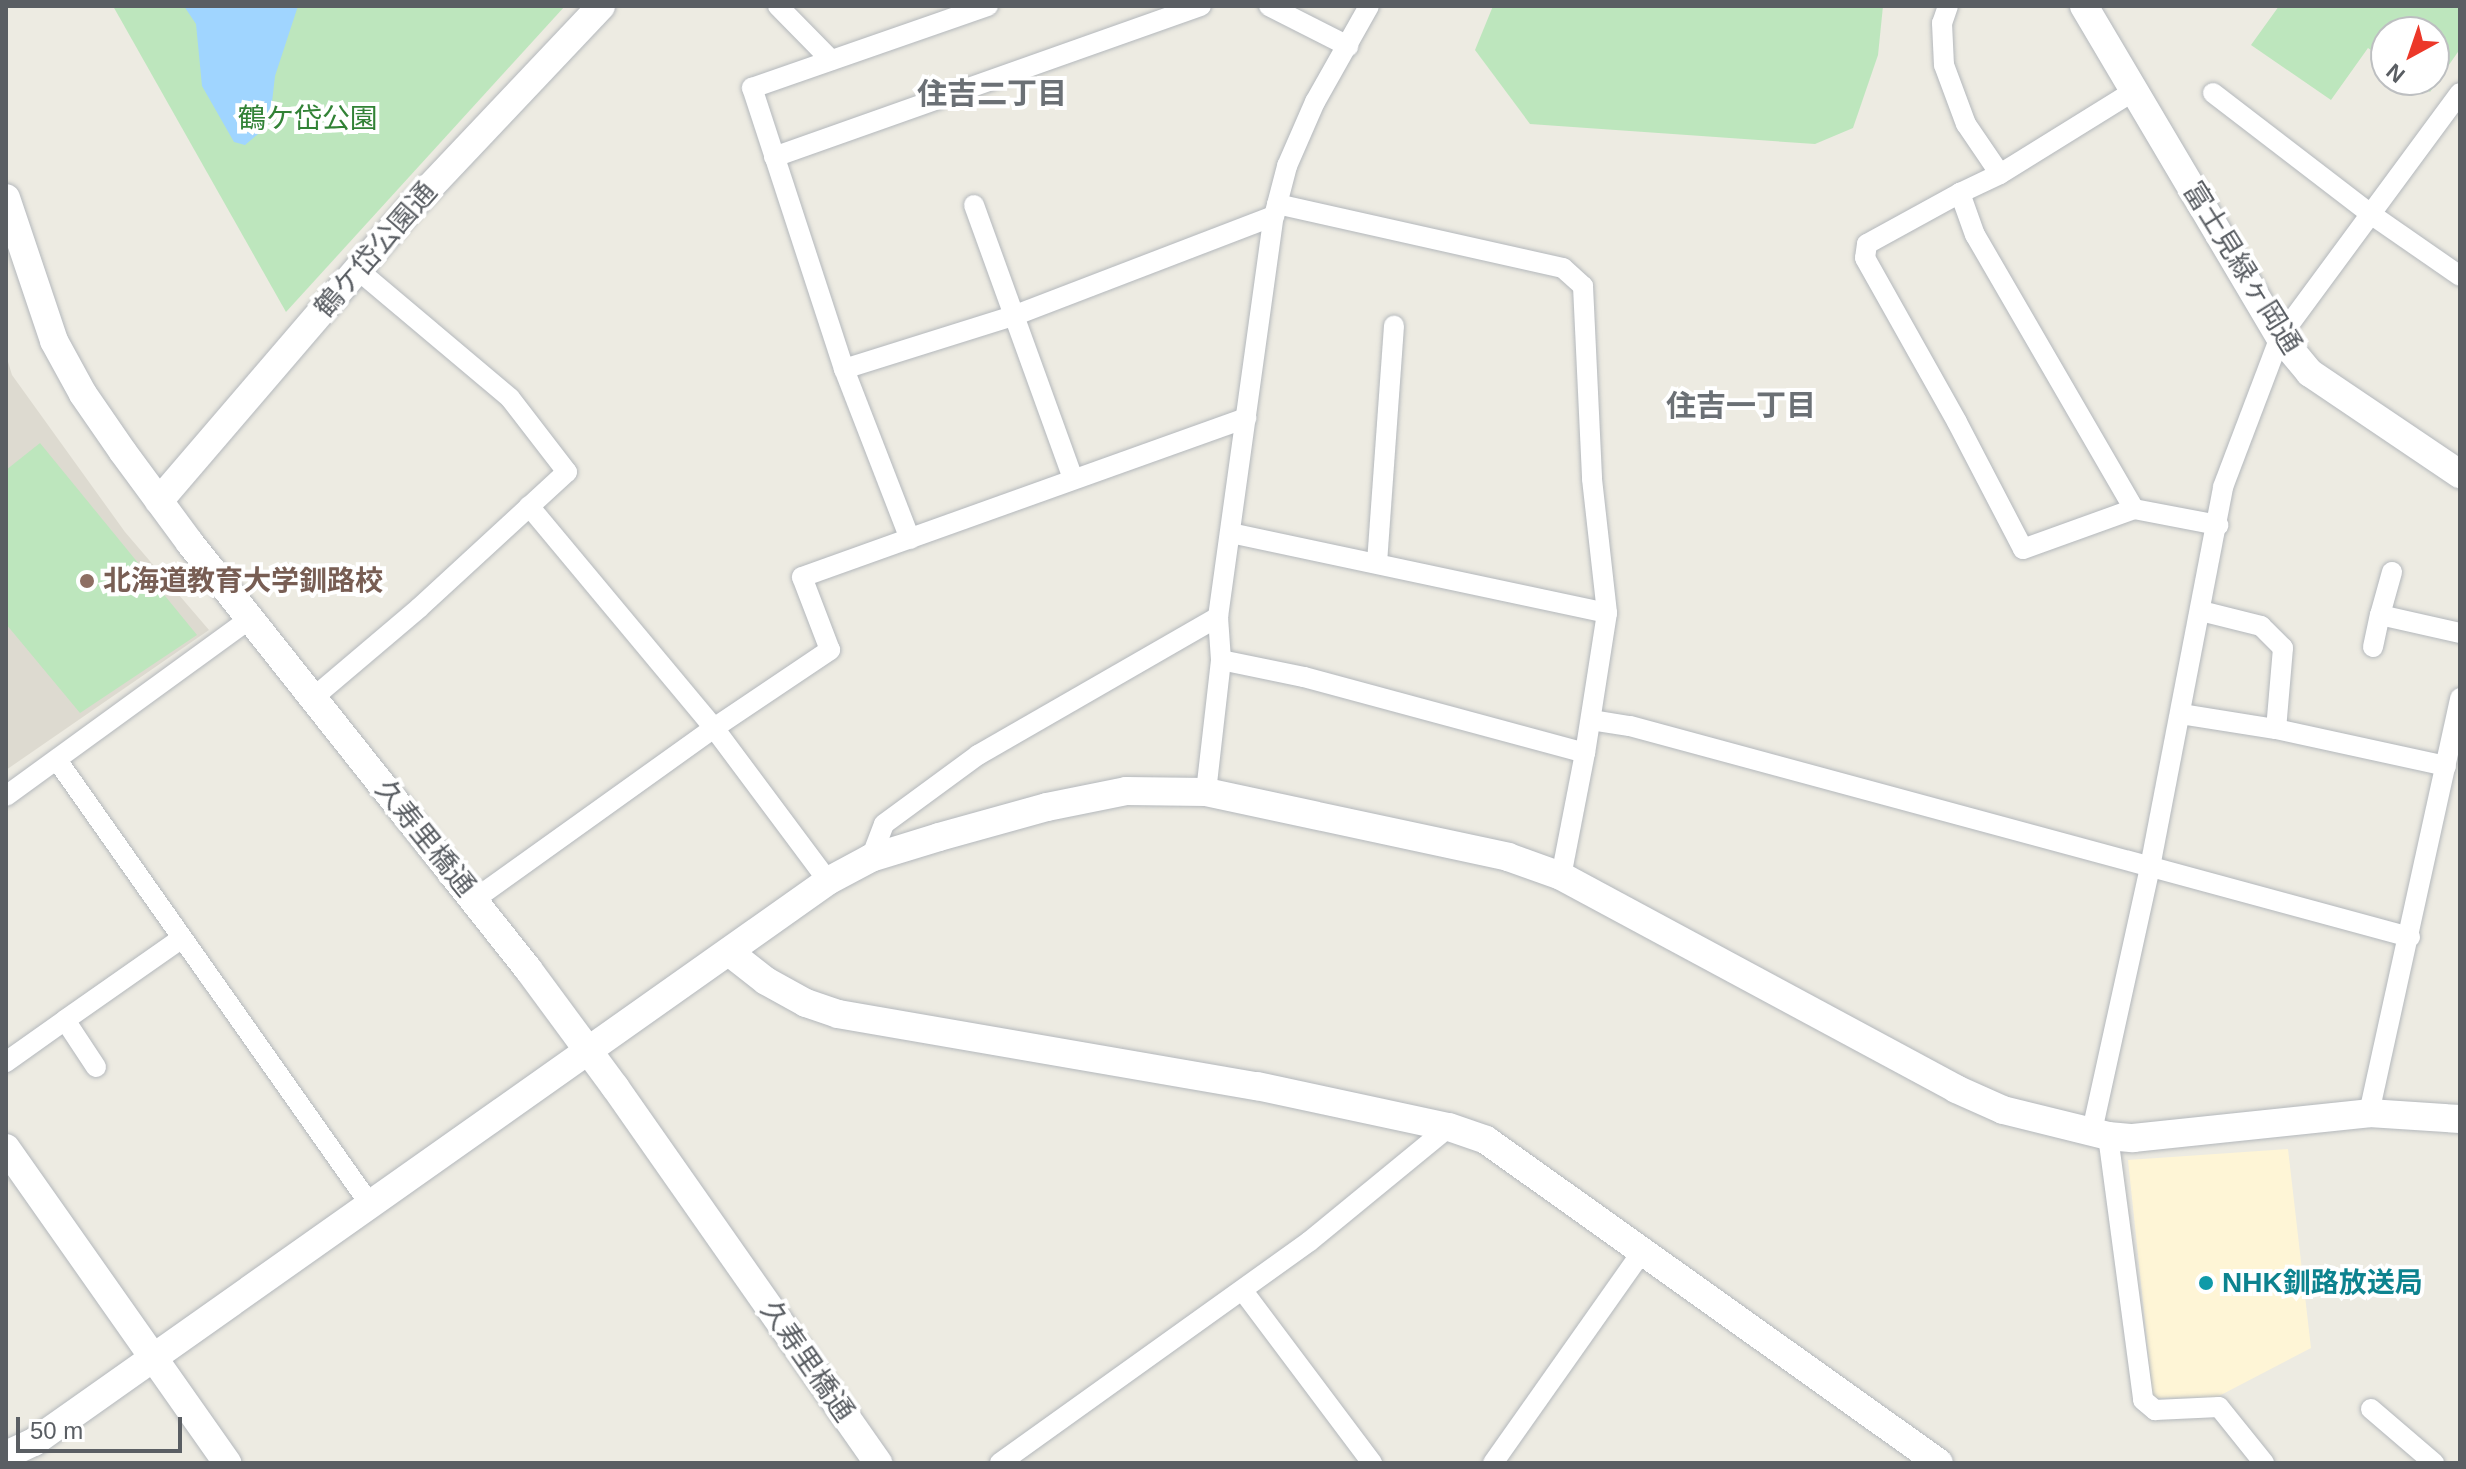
<!DOCTYPE html>
<meta charset="utf-8">
<style>
body{margin:0}
#map{position:relative;width:2466px;height:1469px;overflow:hidden;background:#edebe2;font-family:Helvetica,"Noto Sans JP",sans-serif}
div>[style]{position:absolute}
.commercial>*{inset:0;background:#fef5d6}
.education>*{inset:0;background:#dddad0}
.green>*{inset:0;background:#bde6bd}
.water>*{inset:0;background:#a0d5ff}
.roads{filter:drop-shadow(0 0 2px #b4b8bc) drop-shadow(0 0 2px #b4b8bc)}
.street>*{height:20px;margin:-10px;padding:0 10px;transform-origin:10px;border-radius:10px;background:#fff}
.secondary>*{height:28px;margin:-14px;padding:0 14px;transform-origin:14px;border-radius:14px;background:#fff}
.dots>*{width:22px;height:22px;translate:-50% -50%;box-sizing:border-box;border:4px solid #fff;border-radius:50%}
span{translate:-50% -50%;white-space:nowrap;text-align:center;line-height:1.15;-webkit-text-stroke:8px #fff;paint-order:stroke}
.park-label{font-size:28px;color:#328236}
.street-label{font-size:28px;color:#5a5e63}
.education-label{font-size:28px;color:#785e54;font-weight:700}
.left{translate:0 -50%;text-align:left}
.culture-label{font-size:28px;color:#0d838f;font-weight:700}
.neighbourhood-label{font-size:30px;color:#6b7075;font-weight:700}
.frame{position:absolute;inset:0;border:8px solid #5a5e63;pointer-events:none}
.north{position:absolute;left:2370px;top:16px;width:80px;height:80px;box-sizing:border-box;background:#fff;border:2px solid #bdbfc1;border-radius:50%;rotate:220deg;font-size:22px;font-weight:700;line-height:32px;text-align:center;color:#5a5e63}
.north::after{content:'';display:block;margin:auto;width:28px;height:36px;background:#ec3829;clip-path:polygon(50% 0,100% 100%,50% 72%,0 100%)}
.scale{position:absolute;left:16px;top:1417px;width:166px;height:36px;box-sizing:border-box;border:4px solid #5a5e63;border-top:0;padding-left:10px;font-size:24px;line-height:28px;white-space:nowrap;color:#5a5e63;-webkit-text-stroke:6px #fff;paint-order:stroke}
</style>
<div id="map">
<div class="commercial">
<i style="clip-path:polygon(2288px 1149px,2311px 1348px,2217px 1397px,2153px 1398px,2128px 1160px)"></i>
</div>
<div class="education">
<i style="clip-path:polygon(6px 355px,12px 375px,125px 532px,209px 630px,6px 770px)"></i>
</div>
<div class="green">
<i style="clip-path:polygon(113px 6px,565px 6px,286px 312px)"></i>
<i style="clip-path:polygon(1493px 6px,1883px 6px,1878px 55px,1853px 128px,1815px 144px,1530px 124px,1475px 50px)"></i>
<i style="clip-path:polygon(2279px 6px,2460px 6px,2460px 49px,2430px 92px,2414px 80px,2434px 80px,2434px 32px,2386px 32px,2386px 60px,2368px 48px,2331px 100px,2251px 45px)"></i>
<i style="clip-path:polygon(40px 443px,197px 635px,80px 713px,6px 624px,6px 470px)"></i>
</div>
<div class="water">
<i style="clip-path:polygon(184px 6px,298px 6px,275px 76px,271px 111px,258px 134px,245px 145px,234px 142px,202px 86px,196px 24px)"></i>
</div>
<div class="roads">
<div class="street">
<i style="left:778px;top:6px;width:76px;rotate:45.5deg"></i>
<i style="left:1269px;top:6px;width:89px;rotate:26.9deg"></i>
<i style="left:1948px;top:6px;width:18px;rotate:109deg"></i>
<i style="left:1942px;top:23px;width:42px;rotate:87.3deg"></i>
<i style="left:1944px;top:65px;width:63px;rotate:69.6deg"></i>
<i style="left:1966px;top:124px;width:60px;rotate:55.8deg"></i>
<i style="left:2213px;top:93px;width:200px;rotate:37.5deg"></i>
<i style="left:2372px;top:215px;width:107px;rotate:34.7deg"></i>
<i style="left:774px;top:157px;width:453px;rotate:-19.5deg"></i>
<i style="left:1960px;top:193px;width:106px;rotate:151.3deg"></i>
<i style="left:1867px;top:244px;width:14px;rotate:98deg"></i>
<i style="left:1865px;top:258px;width:188px;rotate:60.7deg"></i>
<i style="left:1957px;top:422px;width:143px;rotate:62.5deg"></i>
<i style="left:2023px;top:549px;width:118px;rotate:-19.8deg"></i>
<i style="left:2134px;top:509px;width:86px;rotate:10.8deg"></i>
<i style="left:1277px;top:204px;width:293px;rotate:12.6deg"></i>
<i style="left:1563px;top:268px;width:27px;rotate:42deg"></i>
<i style="left:1583px;top:286px;width:193px;rotate:87.3deg"></i>
<i style="left:1592px;top:479px;width:135px;rotate:83.6deg"></i>
<i style="left:1607px;top:613px;width:142px;rotate:98.9deg"></i>
<i style="left:1585px;top:753px;width:125px;rotate:101deg"></i>
<i style="left:974px;top:205px;width:290px;rotate:70.1deg"></i>
<i style="left:844px;top:369px;width:177px;rotate:-17.4deg"></i>
<i style="left:1013px;top:316px;width:280px;rotate:-21deg"></i>
<i style="left:529px;top:506px;width:289px;rotate:50.2deg"></i>
<i style="left:714px;top:728px;width:191px;rotate:53.3deg"></i>
<i style="left:2134px;top:509px;width:317px;rotate:-120.1deg"></i>
<i style="left:1975px;top:235px;width:45px;rotate:-109.7deg"></i>
<i style="left:1960px;top:193px;width:44px;rotate:-25.4deg"></i>
<i style="left:2000px;top:174px;width:158px;rotate:-31.8deg"></i>
<i style="left:1231px;top:533px;width:384px;rotate:12deg"></i>
<i style="left:910px;top:539px;width:182px;rotate:-111.2deg"></i>
<i style="left:844px;top:369px;width:296px;rotate:-108.1deg"></i>
<i style="left:752px;top:88px;width:250px;rotate:-19.2deg"></i>
<i style="left:1377px;top:563px;width:238px;rotate:-85.9deg"></i>
<i style="left:2392px;top:572px;width:45px;rotate:105.6deg"></i>
<i style="left:2380px;top:615px;width:82px;rotate:12.7deg"></i>
<i style="left:2201px;top:611px;width:62px;rotate:14deg"></i>
<i style="left:2261px;top:626px;width:31px;rotate:45deg"></i>
<i style="left:2283px;top:648px;width:81px;rotate:94.9deg"></i>
<i style="left:2373px;top:647px;width:33px;rotate:-78deg"></i>
<i style="left:1221px;top:660px;width:85px;rotate:11.6deg"></i>
<i style="left:1304px;top:677px;width:291px;rotate:15.1deg"></i>
<i style="left:313px;top:698px;width:139px;rotate:-40.3deg"></i>
<i style="left:419px;top:608px;width:201px;rotate:-42.6deg"></i>
<i style="left:567px;top:472px;width:93px;rotate:-127.6deg"></i>
<i style="left:510px;top:398px;width:200px;rotate:-139.9deg"></i>
<i style="left:2181px;top:714px;width:96px;rotate:9deg"></i>
<i style="left:2276px;top:729px;width:174px;rotate:12.3deg"></i>
<i style="left:1591px;top:720px;width:39px;rotate:9deg"></i>
<i style="left:1630px;top:726px;width:808px;rotate:15.14deg"></i>
<i style="left:57px;top:760px;width:542px;rotate:54.84deg"></i>
<i style="left:1206px;top:792px;width:133px;rotate:-83.5deg"></i>
<i style="left:1221px;top:660px;width:43px;rotate:-94deg"></i>
<i style="left:1218px;top:617px;width:405px;rotate:-82.1deg"></i>
<i style="left:1274px;top:216px;width:52px;rotate:-75.4deg"></i>
<i style="left:1287px;top:166px;width:70px;rotate:-66.4deg"></i>
<i style="left:1315px;top:102px;width:110px;rotate:-60.6deg"></i>
<i style="left:6px;top:796px;width:301px;rotate:-36deg"></i>
<i style="left:871px;top:858px;width:36px;rotate:-69deg"></i>
<i style="left:884px;top:824px;width:117px;rotate:-36.3deg"></i>
<i style="left:978px;top:755px;width:277px;rotate:-29.9deg"></i>
<i style="left:475px;top:899px;width:294px;rotate:-35.6deg"></i>
<i style="left:714px;top:728px;width:140px;rotate:-33.9deg"></i>
<i style="left:830px;top:650px;width:78px;rotate:-111deg"></i>
<i style="left:802px;top:577px;width:472px;rotate:-19.7deg"></i>
<i style="left:6px;top:1062px;width:72px;rotate:-35.4deg"></i>
<i style="left:96px;top:1067px;width:56px;rotate:-123.4deg"></i>
<i style="left:65px;top:1020px;width:143px;rotate:-35deg"></i>
<i style="left:2369px;top:1113px;width:425px;rotate:-77.6deg"></i>
<i style="left:2092px;top:1131px;width:270px;rotate:-77.6deg"></i>
<i style="left:2150px;top:867px;width:387px;rotate:-79.1deg"></i>
<i style="left:2223px;top:487px;width:160px;rotate:-69.2deg"></i>
<i style="left:2280px;top:337px;width:303px;rotate:-53.6deg"></i>
<i style="left:2108px;top:1136px;width:266px;rotate:82.4deg"></i>
<i style="left:2143px;top:1400px;width:16px;rotate:40deg"></i>
<i style="left:2155px;top:1410px;width:64px;rotate:-2.7deg"></i>
<i style="left:2219px;top:1407px;width:72px;rotate:51.2deg"></i>
<i style="left:1243px;top:1291px;width:215px;rotate:53.1deg"></i>
<i style="left:2371px;top:1409px;width:83px;rotate:40.6deg"></i>
<i style="left:1000px;top:1463px;width:381px;rotate:-35.6deg"></i>
<i style="left:1310px;top:1241px;width:180px;rotate:-39.4deg"></i>
<i style="left:1493px;top:1463px;width:258px;rotate:-54.8deg"></i>
</div>
<div class="secondary">
<i style="left:2084px;top:6px;width:385px;rotate:59.4deg"></i>
<i style="left:2280px;top:337px;width:47px;rotate:50.2deg"></i>
<i style="left:2310px;top:373px;width:181px;rotate:34deg"></i>
<i style="left:6px;top:198px;width:151px;rotate:71.4deg"></i>
<i style="left:54px;top:341px;width:60px;rotate:61.3deg"></i>
<i style="left:83px;top:394px;width:70px;rotate:55.4deg"></i>
<i style="left:123px;top:452px;width:113px;rotate:53.6deg"></i>
<i style="left:190px;top:543px;width:544px;rotate:51.57deg"></i>
<i style="left:528px;top:969px;width:147px;rotate:53.6deg"></i>
<i style="left:615px;top:1087px;width:459px;rotate:55deg"></i>
<i style="left:159px;top:501px;width:391px;rotate:-49.4deg"></i>
<i style="left:414px;top:204px;width:272px;rotate:-46.6deg"></i>
<i style="left:729px;top:952px;width:47px;rotate:38.1deg"></i>
<i style="left:766px;top:981px;width:46px;rotate:28.8deg"></i>
<i style="left:806px;top:1003px;width:34px;rotate:19deg"></i>
<i style="left:838px;top:1014px;width:425px;rotate:9.8deg"></i>
<i style="left:1257px;top:1086px;width:196px;rotate:12.1deg"></i>
<i style="left:1449px;top:1127px;width:39px;rotate:19deg"></i>
<i style="left:1486px;top:1140px;width:556px;rotate:35.49deg"></i>
<i style="left:6px;top:1148px;width:385px;rotate:54.9deg"></i>
<i style="left:6px;top:1455px;width:31px;rotate:-25deg"></i>
<i style="left:34px;top:1442px;width:972px;rotate:-35.24deg"></i>
<i style="left:828px;top:881px;width:49px;rotate:-28.1deg"></i>
<i style="left:871px;top:858px;width:71px;rotate:-17.2deg"></i>
<i style="left:939px;top:837px;width:112px;rotate:-15.5deg"></i>
<i style="left:1047px;top:807px;width:81px;rotate:-11.4deg"></i>
<i style="left:1126px;top:791px;width:80px;rotate:0.7deg"></i>
<i style="left:1206px;top:792px;width:309px;rotate:12.1deg"></i>
<i style="left:1508px;top:857px;width:56px;rotate:19.7deg"></i>
<i style="left:1561px;top:876px;width:449px;rotate:28.3deg"></i>
<i style="left:1956px;top:1089px;width:51px;rotate:24.1deg"></i>
<i style="left:2003px;top:1110px;width:108px;rotate:13.9deg"></i>
<i style="left:2108px;top:1136px;width:25px;rotate:5deg"></i>
<i style="left:2133px;top:1138px;width:237px;rotate:-6deg"></i>
<i style="left:2369px;top:1113px;width:91px;rotate:3.8deg"></i>
</div>
</div>
<div class="dots">
<i style="left:87px;top:581px;background:#8d6e63"></i>
<i style="left:2206px;top:1283px;background:#0f9aa8"></i>
</div>
<div class="park-label">
<span style="left:308px;top:119px">鶴ケ岱公園</span>
</div>
<div class="street-label">
<span style="left:376px;top:250px;rotate:-49deg">鶴ケ岱公園通</span>
<span style="left:2242px;top:268px;rotate:58deg">富士見緑ヶ岡通</span>
<span style="left:425px;top:838px;rotate:51deg">久寿里橋通</span>
<span style="left:807px;top:1361px;rotate:55deg">久寿里橋通</span>
</div>
<div class="education-label">
<span class="left" style="left:103px;top:581px">北海道教育大学釧路校</span>
</div>
<div class="culture-label">
<span class="left" style="left:2222px;top:1283px">NHK釧路放送局</span>
</div>
<div class="neighbourhood-label">
<span style="left:992px;top:94px">住吉二丁目</span>
<span style="left:1741px;top:406px">住吉一丁目</span>
</div>
<div class="frame"></div>
<div class="north">N</div>
<div class="scale">50 m</div>
</div>
